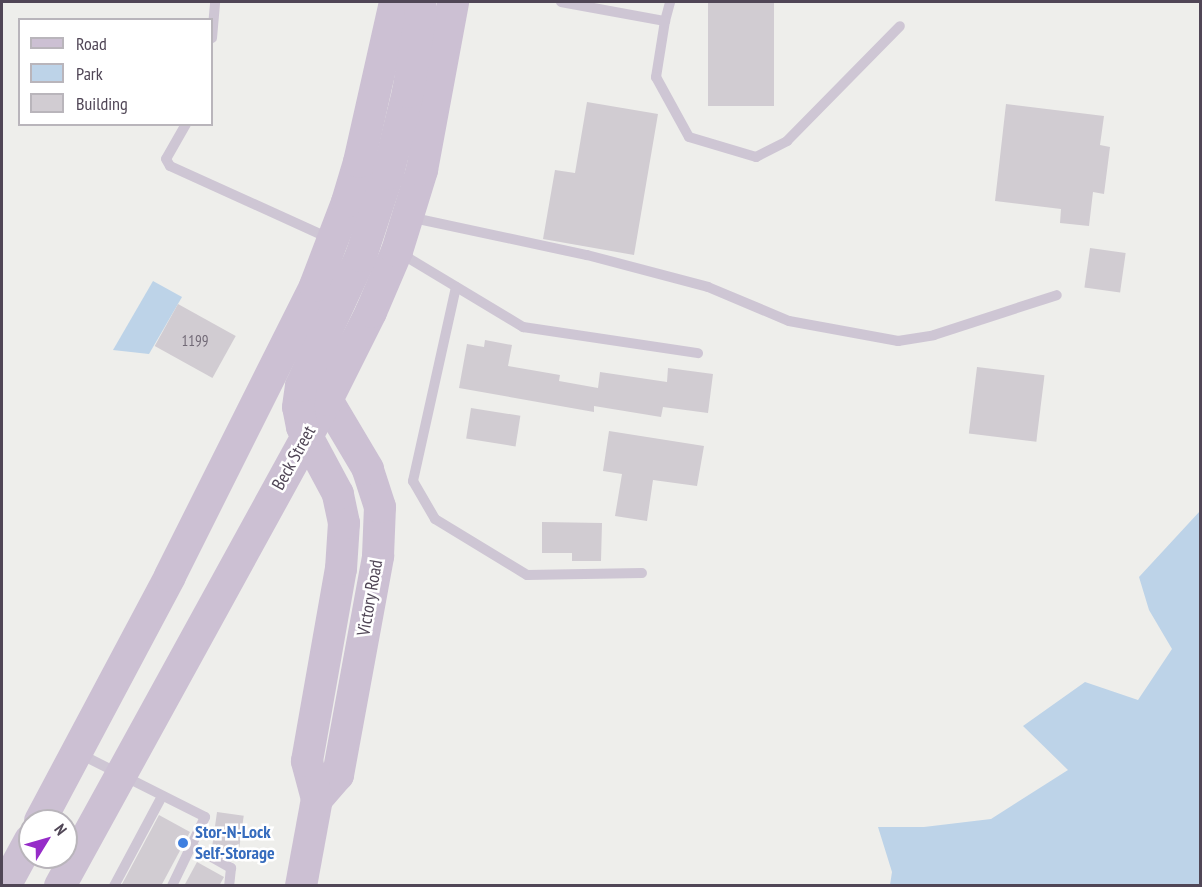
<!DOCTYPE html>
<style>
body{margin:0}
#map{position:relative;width:1202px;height:887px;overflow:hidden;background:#eeeeeb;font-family:"PT Sans Narrow",sans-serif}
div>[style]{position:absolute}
.green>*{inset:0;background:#bdd3e8}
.building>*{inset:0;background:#d1ccd2;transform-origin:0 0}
.service>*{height:10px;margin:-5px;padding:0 5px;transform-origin:5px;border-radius:5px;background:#cec6d4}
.secondary>*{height:32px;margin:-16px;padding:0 16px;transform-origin:16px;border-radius:16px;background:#ccc0d3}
.dots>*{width:16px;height:16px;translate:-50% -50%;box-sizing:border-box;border:3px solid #fff;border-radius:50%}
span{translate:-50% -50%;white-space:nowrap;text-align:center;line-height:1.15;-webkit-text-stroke:5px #fff;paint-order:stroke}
.number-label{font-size:15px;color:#706875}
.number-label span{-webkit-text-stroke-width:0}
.street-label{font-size:18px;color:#504656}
.shop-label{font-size:18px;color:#366cbe;font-weight:700}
.left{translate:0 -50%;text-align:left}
.frame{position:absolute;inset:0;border:3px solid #504656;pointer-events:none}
.legend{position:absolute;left:18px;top:18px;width:195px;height:108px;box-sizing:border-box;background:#fff;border:2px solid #b9b5bb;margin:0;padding:8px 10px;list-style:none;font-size:18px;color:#504656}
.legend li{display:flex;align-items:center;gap:12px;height:30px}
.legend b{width:30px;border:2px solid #b9b5bb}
.north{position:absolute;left:18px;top:809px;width:60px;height:60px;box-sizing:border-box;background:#fff;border:2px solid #b9b5bb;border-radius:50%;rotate:53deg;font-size:16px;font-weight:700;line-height:24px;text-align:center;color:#504656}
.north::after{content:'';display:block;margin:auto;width:21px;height:27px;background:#962cc8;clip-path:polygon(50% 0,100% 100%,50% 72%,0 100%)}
</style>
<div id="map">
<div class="green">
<i style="clip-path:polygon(153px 281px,182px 297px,149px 354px,113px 350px)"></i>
<i style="clip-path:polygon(1200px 511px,1200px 885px,890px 885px,892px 872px,878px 827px,924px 827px,991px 819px,1068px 770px,1023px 726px,1085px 682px,1138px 700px,1172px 649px,1149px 610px,1139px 577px)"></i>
</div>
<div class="building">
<i style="left:708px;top:2px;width:66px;height:104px"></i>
<i style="clip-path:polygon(587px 102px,658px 114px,634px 255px,543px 239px,555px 170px,575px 173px)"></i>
<i style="clip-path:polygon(1006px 104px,1104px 116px,1100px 145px,1110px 147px,1104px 194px,1093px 192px,1089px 226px,1060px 223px,1061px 209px,995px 201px)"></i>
<i style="left:1090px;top:248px;width:36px;height:40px;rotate:8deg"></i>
<i style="left:178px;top:304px;width:66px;height:48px;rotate:29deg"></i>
<i style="clip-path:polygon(485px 340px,512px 345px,508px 366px,560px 375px,559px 381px,598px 388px,600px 372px,667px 382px,668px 368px,713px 374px,708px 413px,663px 407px,661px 417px,594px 406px,594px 412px,459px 388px,467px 344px,484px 347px)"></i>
<i style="left:977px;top:367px;width:68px;height:67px;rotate:7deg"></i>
<i style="left:471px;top:408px;width:50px;height:31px;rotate:9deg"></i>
<i style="clip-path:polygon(609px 431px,704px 446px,697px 486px,653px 480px,647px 521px,615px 516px,622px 474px,603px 471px)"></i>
<i style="clip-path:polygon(542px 522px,602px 523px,601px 561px,572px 561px,572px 553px,542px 553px)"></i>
<i style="left:217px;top:812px;width:27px;height:36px;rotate:8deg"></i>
<i style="clip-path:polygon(159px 815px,190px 832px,161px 886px,121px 886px)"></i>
<i style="clip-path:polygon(197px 862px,224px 877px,219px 886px,184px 886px)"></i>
</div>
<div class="service">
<i style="left:561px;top:2px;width:106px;rotate:10.4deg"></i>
<i style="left:665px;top:21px;width:20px;rotate:-75deg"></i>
<i style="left:665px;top:21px;width:57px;rotate:99.1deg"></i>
<i style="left:656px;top:77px;width:68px;rotate:61.2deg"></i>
<i style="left:689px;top:137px;width:70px;rotate:16.6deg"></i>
<i style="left:756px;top:157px;width:35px;rotate:-27deg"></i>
<i style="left:787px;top:141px;width:161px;rotate:-45.5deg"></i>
<i style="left:212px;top:38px;width:36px;rotate:-85deg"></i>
<i style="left:186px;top:124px;width:40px;rotate:119.7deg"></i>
<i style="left:166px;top:159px;width:8px;rotate:60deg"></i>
<i style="left:170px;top:166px;width:177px;rotate:24.4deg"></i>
<i style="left:409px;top:217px;width:182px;rotate:12.1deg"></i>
<i style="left:587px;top:255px;width:125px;rotate:14.8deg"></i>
<i style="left:708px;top:287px;width:88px;rotate:22.8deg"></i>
<i style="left:789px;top:321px;width:111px;rotate:10.4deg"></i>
<i style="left:898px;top:341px;width:36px;rotate:-9deg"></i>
<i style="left:934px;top:335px;width:129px;rotate:-18deg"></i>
<i style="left:400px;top:253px;width:144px;rotate:31deg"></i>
<i style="left:523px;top:327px;width:177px;rotate:8.5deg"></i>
<i style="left:456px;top:287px;width:199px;rotate:102.5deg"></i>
<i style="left:413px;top:481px;width:44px;rotate:59.9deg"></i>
<i style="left:435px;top:519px;width:108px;rotate:31.3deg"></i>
<i style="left:527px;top:575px;width:115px;rotate:-1deg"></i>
<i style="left:80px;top:754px;width:140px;rotate:26.7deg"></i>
<i style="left:205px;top:817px;width:76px;rotate:115.6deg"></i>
<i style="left:192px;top:846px;width:45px;rotate:29.4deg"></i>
<i style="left:231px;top:868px;width:18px;rotate:96deg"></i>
<i style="left:114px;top:886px;width:102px;rotate:-61.9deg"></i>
</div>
<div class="secondary">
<i style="left:317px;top:799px;width:32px;rotate:-49deg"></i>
<i style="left:338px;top:775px;width:223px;rotate:-79.6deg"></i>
<i style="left:378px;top:556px;width:49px;rotate:-87.7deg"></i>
<i style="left:380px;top:507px;width:40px;rotate:-108deg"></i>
<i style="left:368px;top:469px;width:80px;rotate:-120.7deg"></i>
<i style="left:40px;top:821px;width:277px;rotate:-62deg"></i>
<i style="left:170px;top:576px;width:324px;rotate:-63.4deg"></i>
<i style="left:315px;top:286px;width:90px;rotate:-69.1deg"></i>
<i style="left:347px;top:202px;width:42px;rotate:-73.3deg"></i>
<i style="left:359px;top:162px;width:164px;rotate:-77.3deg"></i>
<i style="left:5px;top:886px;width:52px;rotate:-61.5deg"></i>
<i style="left:60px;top:886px;width:555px;rotate:-61.22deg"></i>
<i style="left:327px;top:400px;width:98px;rotate:-63.4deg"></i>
<i style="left:371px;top:312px;width:66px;rotate:-66.9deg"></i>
<i style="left:397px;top:251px;width:85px;rotate:-72.8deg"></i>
<i style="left:422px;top:170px;width:171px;rotate:-79.5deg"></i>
<i style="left:301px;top:886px;width:88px;rotate:-79.6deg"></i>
<i style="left:317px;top:799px;width:39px;rotate:-105deg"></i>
<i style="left:307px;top:761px;width:195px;rotate:-80deg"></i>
<i style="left:341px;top:569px;width:46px;rotate:-86.3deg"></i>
<i style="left:344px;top:523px;width:30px;rotate:-102deg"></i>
<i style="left:338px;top:494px;width:76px;rotate:-118.2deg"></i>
<i style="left:302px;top:427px;width:20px;rotate:-101deg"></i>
<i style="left:298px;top:407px;width:21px;rotate:-82deg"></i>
<i style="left:301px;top:386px;width:143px;rotate:-65.2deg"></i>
<i style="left:361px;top:256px;width:86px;rotate:-71.8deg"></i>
<i style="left:388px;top:174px;width:84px;rotate:-76.3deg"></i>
<i style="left:408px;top:92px;width:79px;rotate:-80.5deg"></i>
<i style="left:421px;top:14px;width:12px;rotate:-95deg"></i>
</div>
<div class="dots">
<i style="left:183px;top:843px;background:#3f7fe0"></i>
</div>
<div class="number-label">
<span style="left:195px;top:341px">1199</span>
</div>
<div class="street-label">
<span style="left:294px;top:458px;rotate:-61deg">Beck Street</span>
<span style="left:370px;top:598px;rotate:-80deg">Victory Road</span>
</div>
<div class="shop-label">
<span class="left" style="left:195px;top:843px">Stor-N-Lock<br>Self-Storage</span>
</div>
<div class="frame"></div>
<ul class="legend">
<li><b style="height:8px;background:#ccc0d3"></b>Road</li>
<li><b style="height:16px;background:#bdd3e8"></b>Park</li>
<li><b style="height:16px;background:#d1ccd2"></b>Building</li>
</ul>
<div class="north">N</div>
</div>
